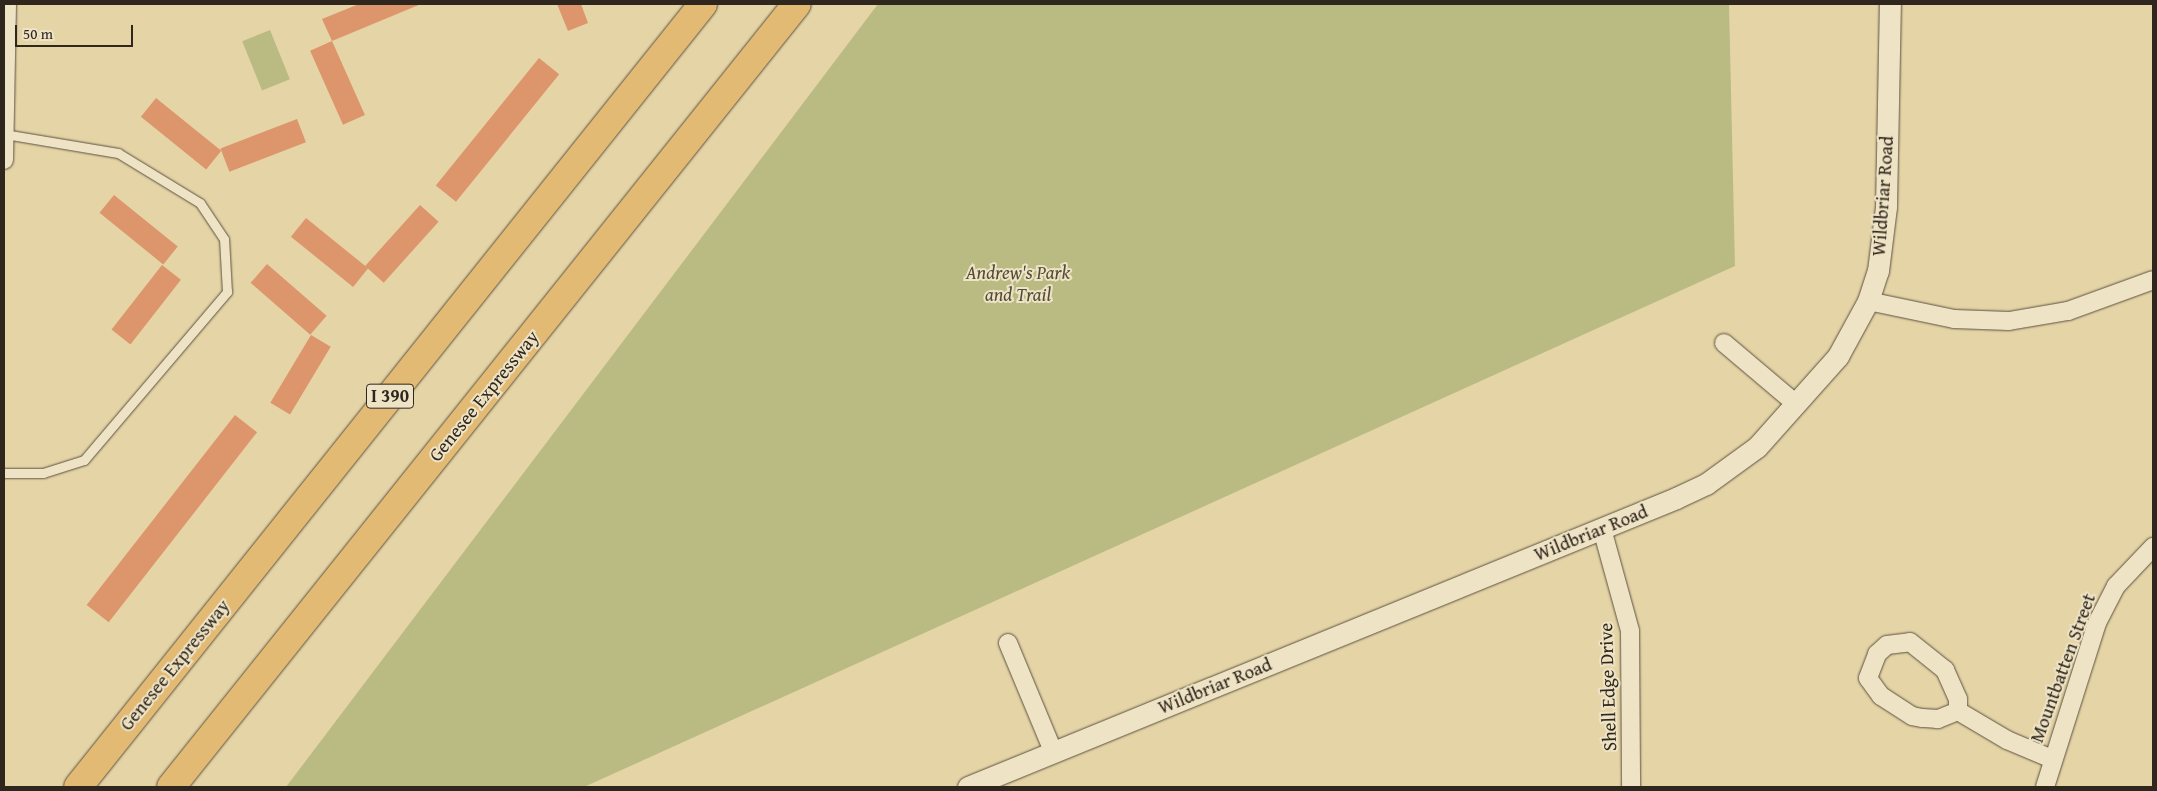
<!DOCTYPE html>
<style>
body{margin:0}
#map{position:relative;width:2157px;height:791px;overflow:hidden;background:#e5d4a6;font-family:"Gentium Book Plus",serif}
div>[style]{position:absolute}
.green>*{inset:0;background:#babb83;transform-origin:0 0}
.building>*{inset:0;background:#dd966b;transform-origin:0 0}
.roads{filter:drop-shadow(0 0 1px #5c5240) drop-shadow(0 0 1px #5c5240)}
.service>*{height:9px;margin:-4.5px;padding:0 4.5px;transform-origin:4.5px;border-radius:4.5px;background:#eee3c5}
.minor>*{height:18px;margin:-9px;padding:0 9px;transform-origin:9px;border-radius:9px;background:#eee3c5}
.tertiary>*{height:21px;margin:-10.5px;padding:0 10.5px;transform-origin:10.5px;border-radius:10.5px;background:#eee3c5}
.motorway>*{height:28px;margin:-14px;padding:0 14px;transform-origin:14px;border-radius:14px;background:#e2ba73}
span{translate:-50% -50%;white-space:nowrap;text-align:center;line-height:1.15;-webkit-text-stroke:4px #eee3c5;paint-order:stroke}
.shield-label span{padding:1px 4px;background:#eee3c5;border:1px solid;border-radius:4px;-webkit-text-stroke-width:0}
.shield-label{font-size:18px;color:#2f271e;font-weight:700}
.street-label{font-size:19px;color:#2f271e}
.park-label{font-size:19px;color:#524c37;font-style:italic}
.frame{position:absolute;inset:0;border:5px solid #2f271e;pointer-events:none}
.scale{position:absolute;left:15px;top:25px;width:118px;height:22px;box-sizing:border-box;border:2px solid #2f271e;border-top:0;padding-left:6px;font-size:15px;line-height:18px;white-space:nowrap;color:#2f271e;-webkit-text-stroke:4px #eee3c5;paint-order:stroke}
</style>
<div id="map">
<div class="green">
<i style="clip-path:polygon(878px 4px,1729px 4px,1735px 266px,584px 787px,286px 787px)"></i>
<i style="left:270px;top:30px;width:53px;height:30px;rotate:68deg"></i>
</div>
<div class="building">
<i style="clip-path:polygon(359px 4px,421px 4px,332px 41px,322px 19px)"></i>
<i style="clip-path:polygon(557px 4px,581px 4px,588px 23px,568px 31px)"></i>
<i style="left:332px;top:41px;width:81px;height:24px;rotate:66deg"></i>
<i style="left:539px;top:58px;width:26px;height:164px;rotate:39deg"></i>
<i style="left:156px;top:98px;width:84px;height:24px;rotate:39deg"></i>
<i style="left:297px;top:119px;width:25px;height:82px;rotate:69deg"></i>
<i style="left:114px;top:195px;width:82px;height:23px;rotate:39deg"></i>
<i style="left:420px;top:205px;width:25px;height:82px;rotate:42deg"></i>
<i style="left:306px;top:218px;width:80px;height:24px;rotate:39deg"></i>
<i style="left:267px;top:264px;width:79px;height:25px;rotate:41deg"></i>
<i style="left:162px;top:265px;width:24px;height:82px;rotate:38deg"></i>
<i style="left:311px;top:335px;width:23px;height:79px;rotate:31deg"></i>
<i style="left:235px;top:415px;width:28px;height:241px;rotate:38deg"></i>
</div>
<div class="roads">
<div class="service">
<i style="left:4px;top:473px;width:39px"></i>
<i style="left:43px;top:473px;width:43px;rotate:-17.6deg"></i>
<i style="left:84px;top:460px;width:221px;rotate:-49.6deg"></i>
<i style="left:227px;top:292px;width:53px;rotate:-93.2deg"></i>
<i style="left:224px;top:239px;width:43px;rotate:-123.7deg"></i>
<i style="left:200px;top:203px;width:96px;rotate:-148.6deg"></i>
<i style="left:118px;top:153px;width:116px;rotate:-170.5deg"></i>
</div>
<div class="minor">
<i style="left:4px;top:160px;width:156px;rotate:-88.9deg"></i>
<i style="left:1868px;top:301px;width:88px;rotate:11.8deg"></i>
<i style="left:1954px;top:319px;width:55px;rotate:2.1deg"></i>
<i style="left:2009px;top:321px;width:60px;rotate:-9.6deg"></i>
<i style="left:2068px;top:311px;width:90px;rotate:-20deg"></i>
<i style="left:1724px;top:343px;width:93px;rotate:40.2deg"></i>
<i style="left:1602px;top:529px;width:106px;rotate:74.6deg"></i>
<i style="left:1630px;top:631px;width:156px;rotate:89.6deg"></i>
<i style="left:1008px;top:643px;width:117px;rotate:67.4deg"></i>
<i style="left:1958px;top:711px;width:22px;rotate:158deg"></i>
<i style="left:1938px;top:719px;width:16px;rotate:-176deg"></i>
<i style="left:1922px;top:718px;width:10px;rotate:-169deg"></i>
<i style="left:1912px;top:716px;width:37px;rotate:-147deg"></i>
<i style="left:1881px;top:696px;width:22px;rotate:-126deg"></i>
<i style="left:1868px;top:678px;width:26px;rotate:-69deg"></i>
<i style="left:1877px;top:654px;width:13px;rotate:-42deg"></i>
<i style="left:1887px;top:645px;width:23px;rotate:-7deg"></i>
<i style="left:1910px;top:642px;width:45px;rotate:38.7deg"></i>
<i style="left:1945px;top:670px;width:32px;rotate:66deg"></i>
<i style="left:1958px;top:699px;width:12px;rotate:90deg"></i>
<i style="left:1958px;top:711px;width:57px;rotate:30.6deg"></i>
<i style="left:2007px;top:740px;width:49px;rotate:22.9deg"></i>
<i style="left:2045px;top:787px;width:172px;rotate:-72.4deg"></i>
<i style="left:2097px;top:623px;width:42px;rotate:-62.8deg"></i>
<i style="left:2116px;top:586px;width:54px;rotate:-46.5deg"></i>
</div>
<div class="tertiary">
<i style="left:968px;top:787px;width:765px;rotate:-22.2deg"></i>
<i style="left:1676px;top:498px;width:33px;rotate:-25deg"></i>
<i style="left:1706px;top:484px;width:63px;rotate:-36deg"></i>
<i style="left:1757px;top:447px;width:122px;rotate:-48.3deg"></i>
<i style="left:1838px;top:356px;width:63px;rotate:-61.4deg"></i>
<i style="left:1868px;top:301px;width:32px;rotate:-72deg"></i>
<i style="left:1878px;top:271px;width:64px;rotate:-82.9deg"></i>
<i style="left:1886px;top:207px;width:203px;rotate:-88.9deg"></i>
</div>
<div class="motorway">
<i style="left:78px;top:787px;width:1002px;rotate:-51.4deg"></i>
<i style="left:171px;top:787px;width:1002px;rotate:-51.36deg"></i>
</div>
</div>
<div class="shield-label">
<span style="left:390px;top:396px">I 390</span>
</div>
<div class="street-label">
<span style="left:1883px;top:196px;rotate:-86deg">Wildbriar Road</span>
<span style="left:484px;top:396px;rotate:-51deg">Genesee Expressway</span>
<span style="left:1591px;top:533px;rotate:-22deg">Wildbriar Road</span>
<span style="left:175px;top:665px;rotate:-51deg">Genesee Expressway</span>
<span style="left:2063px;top:668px;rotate:-70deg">Mountbatten Street</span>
<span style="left:1215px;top:686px;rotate:-22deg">Wildbriar Road</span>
<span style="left:1608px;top:687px;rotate:-92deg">Shell Edge Drive</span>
</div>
<div class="park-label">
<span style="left:1018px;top:284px">Andrew's Park<br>and Trail</span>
</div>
<div class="frame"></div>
<div class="scale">50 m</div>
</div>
